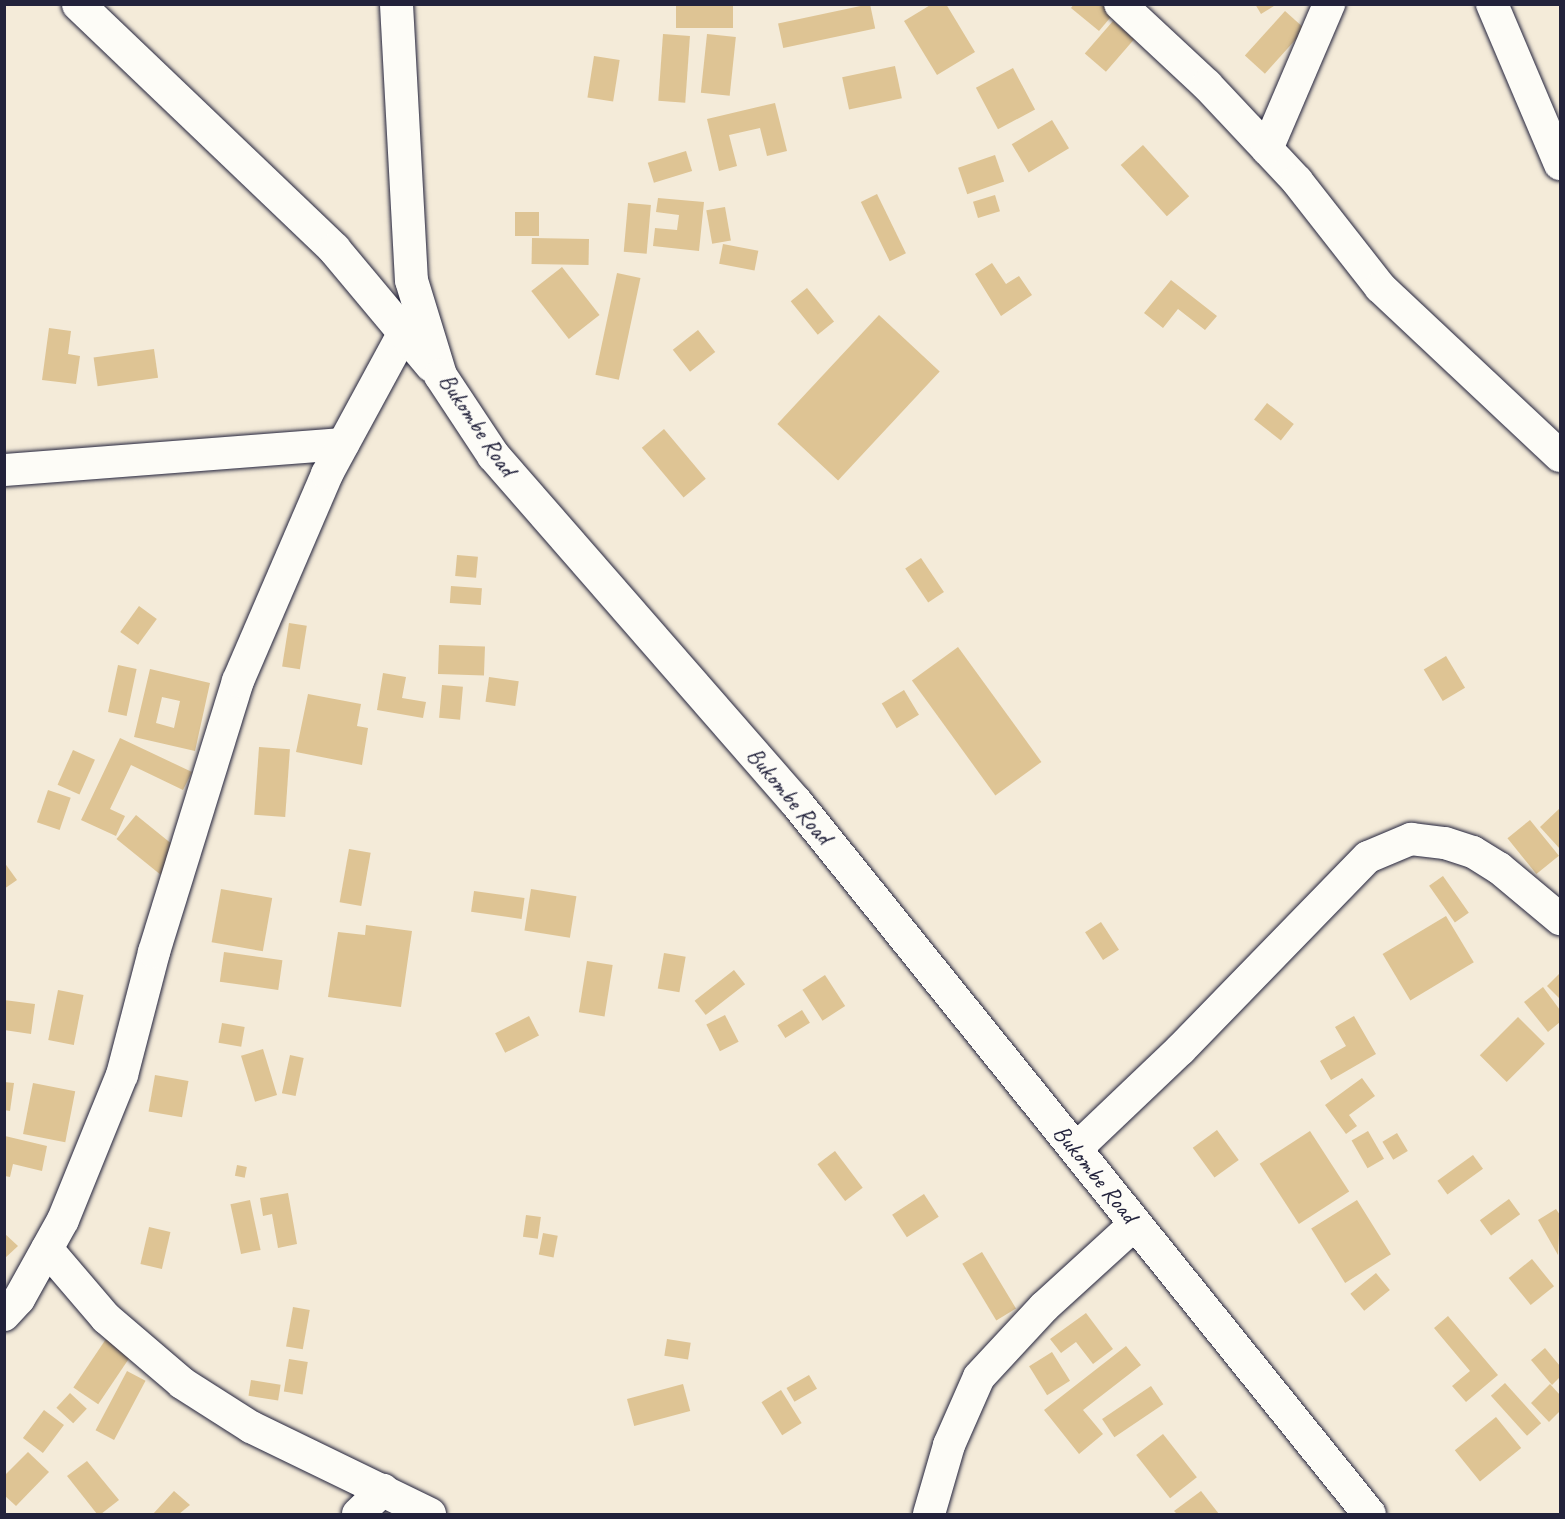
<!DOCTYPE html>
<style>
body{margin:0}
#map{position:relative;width:1565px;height:1519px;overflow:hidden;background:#f4ebd9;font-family:Caveat,sans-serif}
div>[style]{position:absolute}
.building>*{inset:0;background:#dec494;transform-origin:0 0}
.roads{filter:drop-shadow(0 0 2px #22223b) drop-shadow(0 0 2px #22223b)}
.street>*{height:32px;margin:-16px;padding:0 16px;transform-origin:16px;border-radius:16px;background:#fdfcf7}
.secondary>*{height:33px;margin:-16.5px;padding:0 16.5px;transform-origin:16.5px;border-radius:16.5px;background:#fdfcf7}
span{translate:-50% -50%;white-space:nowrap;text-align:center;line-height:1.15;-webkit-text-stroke:5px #fdfcf7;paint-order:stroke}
.street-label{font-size:24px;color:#22223b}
.frame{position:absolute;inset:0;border:6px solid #22223b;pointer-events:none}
</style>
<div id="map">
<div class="building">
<i style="left:870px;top:4px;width:25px;height:94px;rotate:78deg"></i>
<i style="clip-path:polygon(932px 4px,946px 4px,975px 52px,937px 75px,904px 21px)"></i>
<i style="clip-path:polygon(1074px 4px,1105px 4px,1115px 12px,1099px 31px,1071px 8px)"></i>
<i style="clip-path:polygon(1255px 4px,1277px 4px,1261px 14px)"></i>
<i style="left:676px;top:6px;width:57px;height:22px"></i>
<i style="left:1285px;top:11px;width:27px;height:60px;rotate:42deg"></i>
<i style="left:1113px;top:21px;width:28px;height:43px;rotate:41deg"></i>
<i style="left:663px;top:34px;width:27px;height:67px;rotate:4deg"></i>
<i style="left:707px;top:34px;width:29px;height:59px;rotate:6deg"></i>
<i style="left:594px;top:56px;width:26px;height:42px;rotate:9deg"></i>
<i style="left:895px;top:66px;width:33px;height:54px;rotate:78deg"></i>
<i style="left:1013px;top:68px;width:47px;height:42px;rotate:62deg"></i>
<i style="clip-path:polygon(775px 103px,787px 151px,767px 156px,760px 128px,729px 135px,737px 166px,719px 171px,707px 119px)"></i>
<i style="left:1052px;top:120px;width:33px;height:47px;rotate:59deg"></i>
<i style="left:1143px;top:145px;width:69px;height:30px;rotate:48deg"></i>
<i style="left:686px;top:151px;width:21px;height:40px;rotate:73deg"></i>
<i style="left:995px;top:155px;width:28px;height:39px;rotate:71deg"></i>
<i style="left:877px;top:194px;width:66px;height:18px;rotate:64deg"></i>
<i style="left:995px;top:195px;width:17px;height:23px;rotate:73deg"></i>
<i style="clip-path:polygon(658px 198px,704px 202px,699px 251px,653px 246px,655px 228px,677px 230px,679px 215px,656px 212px)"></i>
<i style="left:628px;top:203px;width:23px;height:49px;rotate:5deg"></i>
<i style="left:725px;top:207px;width:34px;height:19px;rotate:80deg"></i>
<i style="left:515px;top:212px;width:24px;height:24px"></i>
<i style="left:532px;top:238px;width:57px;height:26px;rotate:1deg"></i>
<i style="left:723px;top:244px;width:36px;height:20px;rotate:11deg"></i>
<i style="clip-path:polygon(992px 263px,1006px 284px,1019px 276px,1032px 295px,1001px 316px,975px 274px)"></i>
<i style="left:562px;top:267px;width:61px;height:39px;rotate:52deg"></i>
<i style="left:617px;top:273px;width:24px;height:104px;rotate:12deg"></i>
<i style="clip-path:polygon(1171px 280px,1217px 316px,1205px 330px,1178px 309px,1163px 328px,1144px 313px)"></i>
<i style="left:807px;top:288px;width:43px;height:21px;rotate:51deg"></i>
<i style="left:879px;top:315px;width:83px;height:149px;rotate:43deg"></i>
<i style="clip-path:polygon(49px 328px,71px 331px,68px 354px,80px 356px,76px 384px,42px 380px)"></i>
<i style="left:698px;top:330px;width:28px;height:32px;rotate:52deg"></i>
<i style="left:154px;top:349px;width:29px;height:61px;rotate:82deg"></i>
<i style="left:1267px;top:403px;width:34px;height:21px;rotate:38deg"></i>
<i style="left:664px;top:429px;width:65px;height:29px;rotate:50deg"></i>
<i style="left:457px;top:555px;width:21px;height:21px;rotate:5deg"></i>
<i style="left:921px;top:558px;width:41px;height:19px;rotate:56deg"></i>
<i style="left:451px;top:586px;width:31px;height:17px;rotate:4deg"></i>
<i style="left:139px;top:606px;width:22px;height:32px;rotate:36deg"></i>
<i style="left:289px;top:623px;width:18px;height:44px;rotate:9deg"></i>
<i style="left:439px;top:645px;width:46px;height:29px;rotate:2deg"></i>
<i style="left:958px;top:647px;width:142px;height:57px;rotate:54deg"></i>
<i style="left:1446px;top:656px;width:37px;height:26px;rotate:59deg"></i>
<i style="left:118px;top:665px;width:19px;height:48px;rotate:12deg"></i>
<i style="clip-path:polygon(evenodd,150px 669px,210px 683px,195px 751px,134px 737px,150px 669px,162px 697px,180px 701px,174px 728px,156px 723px,162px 697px)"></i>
<i style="clip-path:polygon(383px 673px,406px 677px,402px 698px,426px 702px,423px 718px,377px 710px)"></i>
<i style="left:489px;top:677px;width:30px;height:25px;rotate:8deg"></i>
<i style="left:442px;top:685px;width:21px;height:33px;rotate:5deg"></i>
<i style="left:904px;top:690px;width:29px;height:26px;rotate:59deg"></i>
<i style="clip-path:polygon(308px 694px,361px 704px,357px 726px,368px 728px,362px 765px,296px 752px)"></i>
<i style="clip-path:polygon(120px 738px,192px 772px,183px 790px,131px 765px,110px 809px,125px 816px,116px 836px,81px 820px)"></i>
<i style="left:259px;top:747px;width:31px;height:68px;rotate:4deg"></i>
<i style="left:73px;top:750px;width:24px;height:38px;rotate:24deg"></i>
<i style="left:48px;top:790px;width:24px;height:34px;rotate:19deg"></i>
<i style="clip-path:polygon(1560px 808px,1560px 849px,1540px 827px)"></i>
<i style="left:136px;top:815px;width:62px;height:31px;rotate:39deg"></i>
<i style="left:1530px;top:820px;width:46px;height:29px;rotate:51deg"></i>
<i style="left:349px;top:849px;width:22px;height:54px;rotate:10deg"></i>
<i style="clip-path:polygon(4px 862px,17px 880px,4px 889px)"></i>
<i style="left:1443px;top:876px;width:45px;height:17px;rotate:55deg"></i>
<i style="left:221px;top:889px;width:52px;height:54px;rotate:10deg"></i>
<i style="left:531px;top:889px;width:46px;height:42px;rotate:9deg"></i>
<i style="left:474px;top:891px;width:51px;height:21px;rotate:8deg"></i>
<i style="left:1446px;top:916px;width:54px;height:74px;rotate:59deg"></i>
<i style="left:1101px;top:922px;width:33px;height:19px;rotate:57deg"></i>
<i style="clip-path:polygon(366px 925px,412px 931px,401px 1007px,328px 997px,338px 932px,365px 935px)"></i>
<i style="left:224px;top:952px;width:59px;height:30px;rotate:8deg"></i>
<i style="left:664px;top:953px;width:22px;height:36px;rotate:10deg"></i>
<i style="left:587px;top:961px;width:26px;height:52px;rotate:9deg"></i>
<i style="left:734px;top:970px;width:18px;height:50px;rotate:52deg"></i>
<i style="clip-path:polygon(1560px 973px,1560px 999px,1547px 986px)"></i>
<i style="left:825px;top:975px;width:37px;height:27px;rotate:57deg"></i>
<i style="clip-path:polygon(1543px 987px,1560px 1010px,1560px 1022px,1548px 1032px,1524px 1002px)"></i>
<i style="left:58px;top:990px;width:26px;height:51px;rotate:11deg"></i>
<i style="clip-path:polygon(4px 1000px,35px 1004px,31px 1034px,4px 1030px)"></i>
<i style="left:802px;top:1010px;width:15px;height:29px;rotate:58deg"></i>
<i style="left:725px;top:1015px;width:30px;height:21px;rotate:63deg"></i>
<i style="left:529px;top:1016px;width:22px;height:38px;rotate:63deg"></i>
<i style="clip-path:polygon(1354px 1016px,1376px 1054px,1331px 1080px,1320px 1061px,1346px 1046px,1335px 1027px)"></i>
<i style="left:1518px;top:1017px;width:38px;height:54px;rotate:45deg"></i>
<i style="left:222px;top:1023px;width:23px;height:20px;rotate:10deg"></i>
<i style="left:263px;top:1049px;width:48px;height:23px;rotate:73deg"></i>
<i style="left:290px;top:1055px;width:14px;height:39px;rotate:12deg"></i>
<i style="left:155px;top:1075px;width:34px;height:37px;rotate:10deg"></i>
<i style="clip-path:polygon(1362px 1078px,1375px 1096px,1349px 1115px,1357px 1126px,1346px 1134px,1325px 1105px)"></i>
<i style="clip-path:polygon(4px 1082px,14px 1083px,10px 1111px,4px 1110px)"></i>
<i style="left:33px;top:1083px;width:43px;height:52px;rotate:11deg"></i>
<i style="left:1217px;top:1130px;width:37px;height:30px;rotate:54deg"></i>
<i style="left:1310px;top:1131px;width:72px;height:60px;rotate:57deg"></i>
<i style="left:1368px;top:1131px;width:32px;height:19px;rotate:60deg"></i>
<i style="left:1397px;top:1133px;width:21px;height:17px;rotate:59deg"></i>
<i style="clip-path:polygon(5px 1136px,47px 1146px,42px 1171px,13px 1164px,10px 1177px,5px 1176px)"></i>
<i style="left:835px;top:1151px;width:46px;height:22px;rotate:53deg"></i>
<i style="left:1473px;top:1155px;width:17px;height:44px;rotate:54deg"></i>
<i style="left:237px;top:1165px;width:10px;height:11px;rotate:11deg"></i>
<i style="clip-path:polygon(288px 1193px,297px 1244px,278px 1248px,272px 1214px,263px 1216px,260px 1198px)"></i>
<i style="left:924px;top:1194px;width:27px;height:38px;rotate:57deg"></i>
<i style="left:1509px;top:1199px;width:19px;height:36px;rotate:54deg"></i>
<i style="left:250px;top:1200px;width:51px;height:20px;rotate:78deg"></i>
<i style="left:1357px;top:1200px;width:64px;height:54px;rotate:58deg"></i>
<i style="clip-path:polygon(1556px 1209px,1560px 1215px,1558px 1255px,1538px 1220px)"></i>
<i style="left:526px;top:1215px;width:15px;height:22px;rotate:8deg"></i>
<i style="left:149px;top:1227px;width:22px;height:38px;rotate:13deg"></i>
<i style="clip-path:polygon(4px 1233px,18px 1246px,4px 1259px)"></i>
<i style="left:543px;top:1233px;width:15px;height:22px;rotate:11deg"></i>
<i style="left:982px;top:1252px;width:66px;height:23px;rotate:59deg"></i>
<i style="left:1532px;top:1259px;width:35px;height:30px;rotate:51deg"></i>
<i style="left:1376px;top:1273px;width:22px;height:33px;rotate:51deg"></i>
<i style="left:293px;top:1307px;width:17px;height:40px;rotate:10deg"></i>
<i style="clip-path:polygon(1086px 1313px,1113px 1349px,1093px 1364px,1076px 1342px,1061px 1353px,1050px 1339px)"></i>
<i style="clip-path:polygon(1448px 1316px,1498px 1375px,1466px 1402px,1452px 1386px,1470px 1371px,1434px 1328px)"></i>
<i style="left:108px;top:1336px;width:30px;height:62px;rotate:34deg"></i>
<i style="left:667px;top:1339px;width:24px;height:17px;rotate:9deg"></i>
<i style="clip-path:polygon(1126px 1346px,1141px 1365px,1083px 1410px,1103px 1434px,1079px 1454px,1044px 1410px)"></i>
<i style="clip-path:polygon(1545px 1348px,1560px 1366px,1560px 1377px,1552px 1385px,1531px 1360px)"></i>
<i style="left:1052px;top:1352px;width:34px;height:27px;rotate:58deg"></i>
<i style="left:289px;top:1359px;width:19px;height:33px;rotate:9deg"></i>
<i style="left:127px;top:1371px;width:21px;height:67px;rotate:28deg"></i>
<i style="left:809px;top:1375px;width:16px;height:26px;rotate:60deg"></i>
<i style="left:251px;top:1380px;width:30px;height:16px;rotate:9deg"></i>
<i style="left:1505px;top:1383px;width:54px;height:19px;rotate:48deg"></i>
<i style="left:683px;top:1384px;width:28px;height:58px;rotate:75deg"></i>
<i style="clip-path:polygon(1550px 1384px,1560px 1395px,1560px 1411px,1549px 1422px,1531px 1403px)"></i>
<i style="left:1151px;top:1386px;width:22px;height:59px;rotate:56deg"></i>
<i style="left:781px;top:1390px;width:39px;height:23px;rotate:58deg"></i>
<i style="left:70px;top:1393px;width:23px;height:20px;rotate:43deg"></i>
<i style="left:44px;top:1410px;width:25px;height:35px;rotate:37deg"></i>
<i style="left:1496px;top:1417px;width:40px;height:53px;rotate:51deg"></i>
<i style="left:1163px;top:1434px;width:55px;height:34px;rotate:52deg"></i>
<i style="clip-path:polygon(28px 1452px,49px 1472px,16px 1506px,4px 1495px,4px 1476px)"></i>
<i style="clip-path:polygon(87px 1461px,119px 1500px,101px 1514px,97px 1514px,67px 1476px)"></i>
<i style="clip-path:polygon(174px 1491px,190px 1505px,179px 1514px,153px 1514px)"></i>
<i style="clip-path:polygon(1201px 1491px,1219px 1514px,1177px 1514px,1174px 1511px)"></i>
</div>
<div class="roads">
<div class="street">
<i style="left:1120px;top:4px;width:119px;rotate:43deg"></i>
<i style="left:1207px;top:85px;width:132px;rotate:46.8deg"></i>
<i style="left:1297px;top:181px;width:135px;rotate:51.9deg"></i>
<i style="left:1380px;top:287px;width:247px;rotate:43.2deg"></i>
<i style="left:1492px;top:4px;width:174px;rotate:67deg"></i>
<i style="left:1267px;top:149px;width:158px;rotate:-66.8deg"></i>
<i style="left:4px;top:470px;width:340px;rotate:-4.4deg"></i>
<i style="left:1076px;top:1149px;width:144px;rotate:-43.6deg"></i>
<i style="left:1180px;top:1050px;width:269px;rotate:-45.8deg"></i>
<i style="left:1368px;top:857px;width:47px;rotate:-22.7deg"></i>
<i style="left:1411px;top:839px;width:34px;rotate:7deg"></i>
<i style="left:1445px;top:843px;width:29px;rotate:18deg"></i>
<i style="left:1473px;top:852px;width:31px;rotate:32deg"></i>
<i style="left:1499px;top:868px;width:80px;rotate:39.9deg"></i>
<i style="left:47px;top:1249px;width:91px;rotate:49.5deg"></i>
<i style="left:106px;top:1318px;width:100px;rotate:40.5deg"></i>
<i style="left:182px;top:1383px;width:82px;rotate:32.5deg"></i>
<i style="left:251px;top:1427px;width:199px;rotate:25.9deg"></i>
<i style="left:4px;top:1315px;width:22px;rotate:-47deg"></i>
<i style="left:19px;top:1299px;width:90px;rotate:-60.9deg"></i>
<i style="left:63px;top:1220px;width:157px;rotate:-67.9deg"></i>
<i style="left:122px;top:1075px;width:127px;rotate:-75.4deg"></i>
<i style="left:154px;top:952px;width:284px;rotate:-72.8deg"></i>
<i style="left:238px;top:681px;width:225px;rotate:-66.7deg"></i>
<i style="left:327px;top:474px;width:162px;rotate:-61.5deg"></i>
<i style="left:358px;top:1514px;width:35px;rotate:-44deg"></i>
<i style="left:929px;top:1514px;width:72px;rotate:-73.8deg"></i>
<i style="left:949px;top:1445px;width:74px;rotate:-66.2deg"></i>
<i style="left:979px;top:1377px;width:96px;rotate:-47.1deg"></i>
<i style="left:1044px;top:1307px;width:123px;rotate:-42.4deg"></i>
</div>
<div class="secondary">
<i style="left:78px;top:4px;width:354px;rotate:43.7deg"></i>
<i style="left:334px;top:249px;width:151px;rotate:50.1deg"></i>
<i style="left:396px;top:4px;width:276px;rotate:86.9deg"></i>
<i style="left:411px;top:280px;width:99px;rotate:73deg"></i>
<i style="left:440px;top:375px;width:96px;rotate:56.5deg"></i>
<i style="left:493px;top:455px;width:459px;rotate:48.9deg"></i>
<i style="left:795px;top:801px;width:915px;rotate:51.16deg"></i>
</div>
</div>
<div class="street-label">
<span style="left:477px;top:425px;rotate:56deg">Bukombe Road</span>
<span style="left:789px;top:796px;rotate:50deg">Bukombe Road</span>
<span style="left:1095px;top:1174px;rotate:51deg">Bukombe Road</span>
</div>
<div class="frame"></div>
</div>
